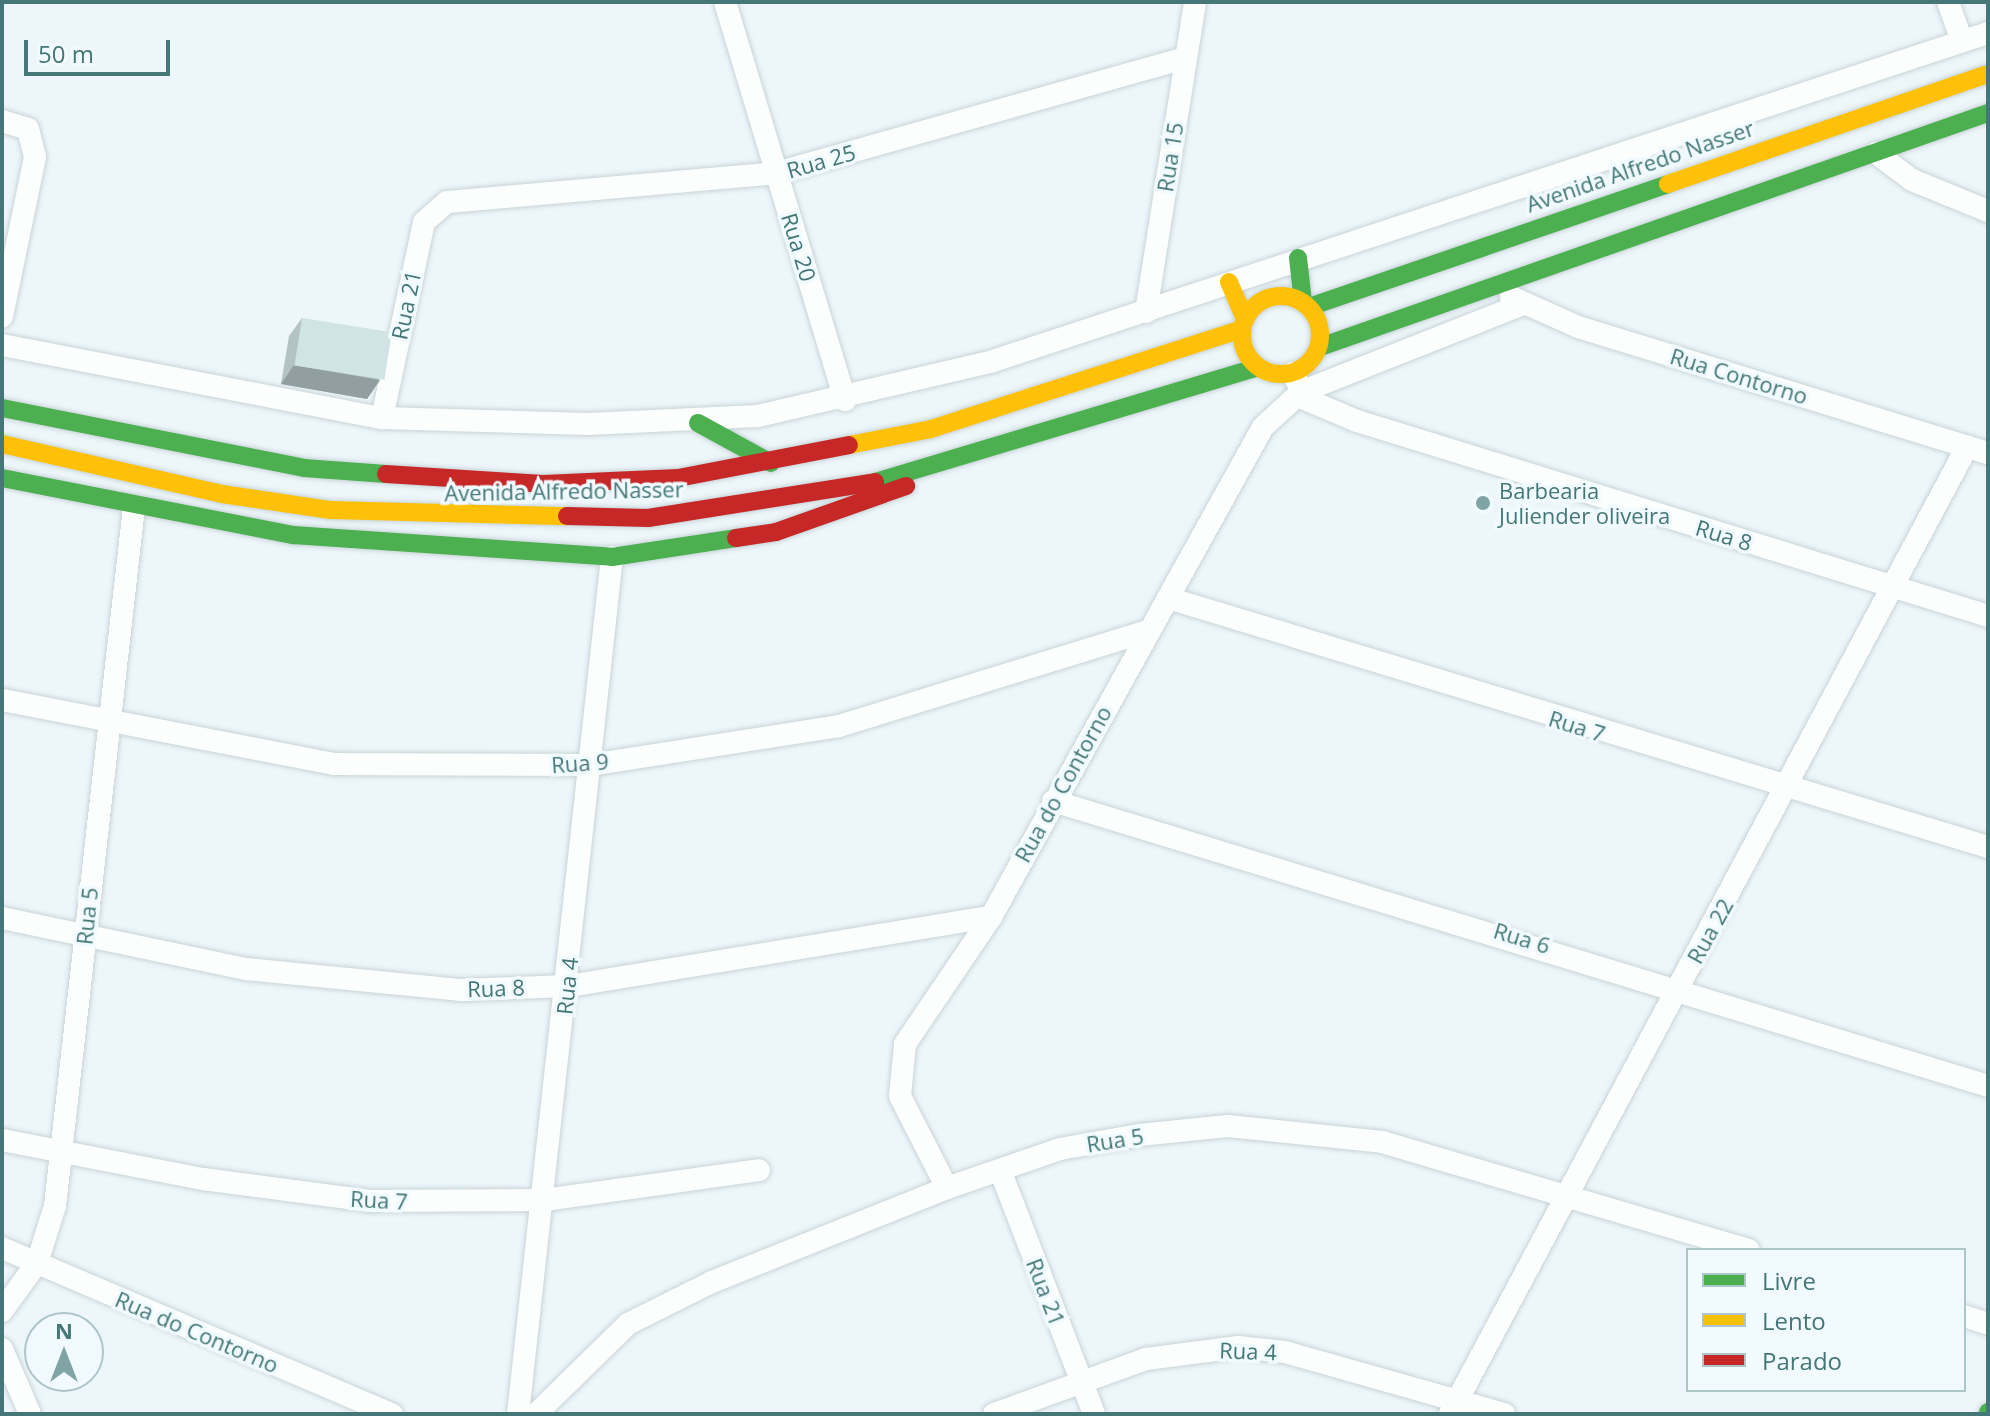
<!DOCTYPE html>
<style>
body{margin:0}
#map{position:relative;width:1990px;height:1416px;overflow:hidden;background:#edf6fa;font-family:"Open Sans",sans-serif}
div>[style]{position:absolute}
.roads{filter:drop-shadow(0 0 2px #c8d4d7) drop-shadow(0 0 2px #c8d4d7)}
.street>*{height:22px;margin:-11px;padding:0 11px;transform-origin:11px;border-radius:11px;background:#fcfefe}
.fast>*{height:18px;margin:-9px;padding:0 9px;transform-origin:9px;border-radius:9px;background:#4caf50}
.slow>*{height:18px;margin:-9px;padding:0 9px;transform-origin:9px;border-radius:9px;background:#ffc107}
.slow>.ring{margin:-9px;padding:0;box-sizing:content-box;background:none;border:18px solid #ffc107;border-radius:50%}
.jam>*{height:18px;margin:-9px;padding:0 9px;transform-origin:9px;border-radius:9px;background:#c62828}
.wall>*{inset:0;background:#b3c3c5}
.shaded-wall>*{inset:0;background:#929fa0}
.building>*{inset:0;background:#d0e3e5;transform-origin:0 0}
.dots>*{width:22px;height:22px;translate:-50% -50%;box-sizing:border-box;border:4px solid #f1fbff;border-radius:50%}
span{translate:-50% -50%;white-space:nowrap;text-align:center;line-height:1.15;-webkit-text-stroke:7px #f1fbff;paint-order:stroke}
.street-label{font-size:22px;color:#457778}
.poi-label{font-size:22px;color:#457778}
.left{translate:0 -50%;text-align:left}
.frame{position:absolute;inset:0;border:4px solid #457778;pointer-events:none}
.legend{position:absolute;left:1686px;top:1248px;width:280px;height:144px;box-sizing:border-box;background:#f1fbff;border:2px solid #acc6c9;margin:0;padding:10px 14px;list-style:none;font-size:24px;color:#457778}
.legend li{display:flex;align-items:center;gap:16px;height:40px}
.legend b{width:40px;border:2px solid #acc6c9}
.north{position:absolute;left:24px;top:1312px;width:80px;height:80px;box-sizing:border-box;background:#f1fbff;border:2px solid #acc6c9;border-radius:50%;rotate:0deg;font-size:22px;font-weight:700;line-height:32px;text-align:center;color:#457778}
.north::after{content:'';display:block;margin:auto;width:28px;height:36px;background:#80a3a6;clip-path:polygon(50% 0,100% 100%,50% 72%,0 100%)}
.scale{position:absolute;left:24px;top:40px;width:146px;height:36px;box-sizing:border-box;border:4px solid #457778;border-top:0;padding-left:10px;font-size:24px;line-height:28px;white-space:nowrap;color:#457778;-webkit-text-stroke:6px #f1fbff;paint-order:stroke}
</style>
<div id="map">
<div class="roads">
<div class="street">
<i style="left:725px;top:2px;width:416px;rotate:73.2deg"></i>
<i style="left:1948px;top:2px;width:41px;rotate:70.3deg"></i>
<i style="left:2px;top:121px;width:27px;rotate:17deg"></i>
<i style="left:28px;top:129px;width:29px;rotate:76deg"></i>
<i style="left:35px;top:157px;width:163px;rotate:101.7deg"></i>
<i style="left:1876px;top:153px;width:45px;rotate:36.9deg"></i>
<i style="left:1912px;top:180px;width:82px;rotate:22.2deg"></i>
<i style="left:1511px;top:297px;width:73px;rotate:24.1deg"></i>
<i style="left:1578px;top:327px;width:429px;rotate:17.1deg"></i>
<i style="left:1146px;top:312px;width:314px;rotate:-81deg"></i>
<i style="left:2px;top:345px;width:387px;rotate:10.9deg"></i>
<i style="left:382px;top:418px;width:206px;rotate:1.7deg"></i>
<i style="left:588px;top:424px;width:170px;rotate:-2.7deg"></i>
<i style="left:758px;top:416px;width:238px;rotate:-13.1deg"></i>
<i style="left:990px;top:362px;width:1051px;rotate:-18.25deg"></i>
<i style="left:1293px;top:373px;width:29px;rotate:65deg"></i>
<i style="left:1305px;top:399px;width:56px;rotate:22.9deg"></i>
<i style="left:1357px;top:421px;width:660px;rotate:17.17deg"></i>
<i style="left:382px;top:418px;width:200px;rotate:-77.9deg"></i>
<i style="left:424px;top:222px;width:30px;rotate:-41deg"></i>
<i style="left:447px;top:202px;width:330px;rotate:-5deg"></i>
<i style="left:776px;top:173px;width:425px;rotate:-15.7deg"></i>
<i style="left:1168px;top:598px;width:857px;rotate:16.89deg"></i>
<i style="left:2px;top:700px;width:338px;rotate:10.9deg"></i>
<i style="left:334px;top:764px;width:256px;rotate:0.2deg"></i>
<i style="left:590px;top:765px;width:252px;rotate:-8.9deg"></i>
<i style="left:839px;top:726px;width:323px;rotate:-17.1deg"></i>
<i style="left:1053px;top:801px;width:977px;rotate:16.95deg"></i>
<i style="left:2px;top:918px;width:249px;rotate:11.8deg"></i>
<i style="left:246px;top:969px;width:217px;rotate:5.6deg"></i>
<i style="left:462px;top:990px;width:106px;rotate:-2.2deg"></i>
<i style="left:568px;top:986px;width:429px;rotate:-9.3deg"></i>
<i style="left:2px;top:1140px;width:205px;rotate:11deg"></i>
<i style="left:203px;top:1179px;width:168px;rotate:7.5deg"></i>
<i style="left:370px;top:1201px;width:174px;rotate:-0.3deg"></i>
<i style="left:544px;top:1200px;width:217px;rotate:-7.9deg"></i>
<i style="left:1000px;top:1170px;width:261px;rotate:68.9deg"></i>
<i style="left:947px;top:1188px;width:103px;rotate:-117.1deg"></i>
<i style="left:900px;top:1096px;width:52px;rotate:-84.5deg"></i>
<i style="left:905px;top:1044px;width:153px;rotate:-55.9deg"></i>
<i style="left:991px;top:917px;width:560px;rotate:-60.97deg"></i>
<i style="left:1263px;top:427px;width:52px;rotate:-42.6deg"></i>
<i style="left:1301px;top:392px;width:237px;rotate:-21.6deg"></i>
<i style="left:2px;top:1248px;width:424px;rotate:23.1deg"></i>
<i style="left:2px;top:1311px;width:59px;rotate:-53.9deg"></i>
<i style="left:37px;top:1263px;width:60px;rotate:-72.5deg"></i>
<i style="left:55px;top:1206px;width:703px;rotate:-83.55deg"></i>
<i style="left:1964px;top:1316px;width:25px;rotate:18deg"></i>
<i style="left:2px;top:1349px;width:71px;rotate:66.7deg"></i>
<i style="left:518px;top:1414px;width:862px;rotate:-83.74deg"></i>
<i style="left:536px;top:1414px;width:129px;rotate:-44.4deg"></i>
<i style="left:628px;top:1324px;width:94px;rotate:-26.6deg"></i>
<i style="left:712px;top:1282px;width:253px;rotate:-21.8deg"></i>
<i style="left:947px;top:1188px;width:120px;rotate:-19deg"></i>
<i style="left:1060px;top:1149px;width:80px;rotate:-10deg"></i>
<i style="left:1139px;top:1135px;width:89px;rotate:-5.8deg"></i>
<i style="left:1228px;top:1126px;width:155px;rotate:5.9deg"></i>
<i style="left:1382px;top:1142px;width:382px;rotate:16.4deg"></i>
<i style="left:994px;top:1414px;width:162px;rotate:-19.9deg"></i>
<i style="left:1146px;top:1359px;width:93px;rotate:-7.4deg"></i>
<i style="left:1238px;top:1347px;width:47px;rotate:6.1deg"></i>
<i style="left:1285px;top:1352px;width:228px;rotate:15.8deg"></i>
<i style="left:1450px;top:1414px;width:1097px;rotate:-61.87deg"></i>
</div>
<div class="fast">
<i style="left:1298px;top:258px;width:44px;rotate:83.5deg"></i>
<i style="left:1309px;top:307px;width:379px;rotate:-18.9deg"></i>
<i style="left:1320px;top:347px;width:708px;rotate:-19.31deg"></i>
<i style="left:2px;top:408px;width:308px;rotate:11.2deg"></i>
<i style="left:304px;top:468px;width:82px;rotate:4.2deg"></i>
<i style="left:698px;top:423px;width:83px;rotate:28.7deg"></i>
<i style="left:2px;top:478px;width:297px;rotate:11.1deg"></i>
<i style="left:293px;top:535px;width:320px;rotate:3.9deg"></i>
<i style="left:612px;top:557px;width:125px;rotate:-8.7deg"></i>
<i style="left:875px;top:482px;width:400px;rotate:-16.7deg"></i>
<i style="left:1988px;top:1412px;width:2px;rotate:90deg"></i>
</div>
<div class="slow">
<i style="left:1668px;top:184px;width:338px;rotate:-19deg"></i>
<i style="left:1229px;top:282px;width:40px;rotate:66.6deg"></i>
<i class="ring" style="left:1242px;top:296px;width:60px;height:60px"></i>
<i style="left:2px;top:444px;width:226px;rotate:12.8deg"></i>
<i style="left:222px;top:494px;width:110px;rotate:8.4deg"></i>
<i style="left:331px;top:510px;width:236px;rotate:1.5deg"></i>
<i style="left:849px;top:445px;width:84px;rotate:-11deg"></i>
<i style="left:931px;top:429px;width:327px;rotate:-17.8deg"></i>
</div>
<div class="jam">
<i style="left:386px;top:474px;width:157px;rotate:3.6deg"></i>
<i style="left:543px;top:484px;width:135px;rotate:-2.5deg"></i>
<i style="left:678px;top:478px;width:174px;rotate:-10.9deg"></i>
<i style="left:567px;top:516px;width:81px;rotate:1.4deg"></i>
<i style="left:648px;top:518px;width:230px;rotate:-9deg"></i>
<i style="left:736px;top:538px;width:40px;rotate:-8.5deg"></i>
<i style="left:776px;top:532px;width:138px;rotate:-19.5deg"></i>
</div>
</div>
<div class="wall">
<i style="clip-path:polygon(302px 318px,380px 380px,367px 399px,281px 384px,289px 336px)"></i>
</div>
<div class="shaded-wall">
<i style="clip-path:polygon(294px 365px,380px 380px,367px 399px,281px 384px)"></i>
</div>
<div class="building">
<i style="left:302px;top:318px;width:91px;height:48px;rotate:9deg"></i>
</div>
<div class="dots">
<i style="left:1483px;top:503px;background:#80a3a6"></i>
</div>
<div class="street-label">
<span style="left:1170px;top:157px;rotate:-81deg">Rua 15</span>
<span style="left:821px;top:161px;rotate:-16deg">Rua 25</span>
<span style="left:1640px;top:166px;rotate:-19deg">Avenida Alfredo Nasser</span>
<span style="left:799px;top:247px;rotate:73deg">Rua 20</span>
<span style="left:406px;top:305px;rotate:-78deg">Rua 21</span>
<span style="left:1739px;top:376px;rotate:17deg">Rua Contorno</span>
<span style="left:564px;top:491px;rotate:-1deg">Avenida Alfredo Nasser</span>
<span style="left:1724px;top:535px;rotate:17deg">Rua 8</span>
<span style="left:1577px;top:726px;rotate:17deg">Rua 7</span>
<span style="left:580px;top:763px;rotate:-4deg">Rua 9</span>
<span style="left:1063px;top:784px;rotate:-61deg">Rua do Contorno</span>
<span style="left:87px;top:916px;rotate:-84deg">Rua 5</span>
<span style="left:1710px;top:931px;rotate:-61deg">Rua 22</span>
<span style="left:1522px;top:938px;rotate:17deg">Rua 6</span>
<span style="left:567px;top:986px;rotate:-84deg">Rua 4</span>
<span style="left:496px;top:988px;rotate:-2deg">Rua 8</span>
<span style="left:1115px;top:1140px;rotate:-9deg">Rua 5</span>
<span style="left:379px;top:1200px;rotate:3deg">Rua 7</span>
<span style="left:1046px;top:1292px;rotate:69deg">Rua 21</span>
<span style="left:197px;top:1332px;rotate:23deg">Rua do Contorno</span>
<span style="left:1248px;top:1351px;rotate:2deg">Rua 4</span>
</div>
<div class="poi-label">
<span class="left" style="left:1499px;top:503px">Barbearia<br>Juliender oliveira</span>
</div>
<div class="frame"></div>
<ul class="legend">
<li><b style="height:10px;background:#4caf50"></b>Livre</li>
<li><b style="height:10px;background:#ffc107"></b>Lento</li>
<li><b style="height:10px;background:#c62828"></b>Parado</li>
</ul>
<div class="north">N</div>
<div class="scale">50 m</div>
</div>
